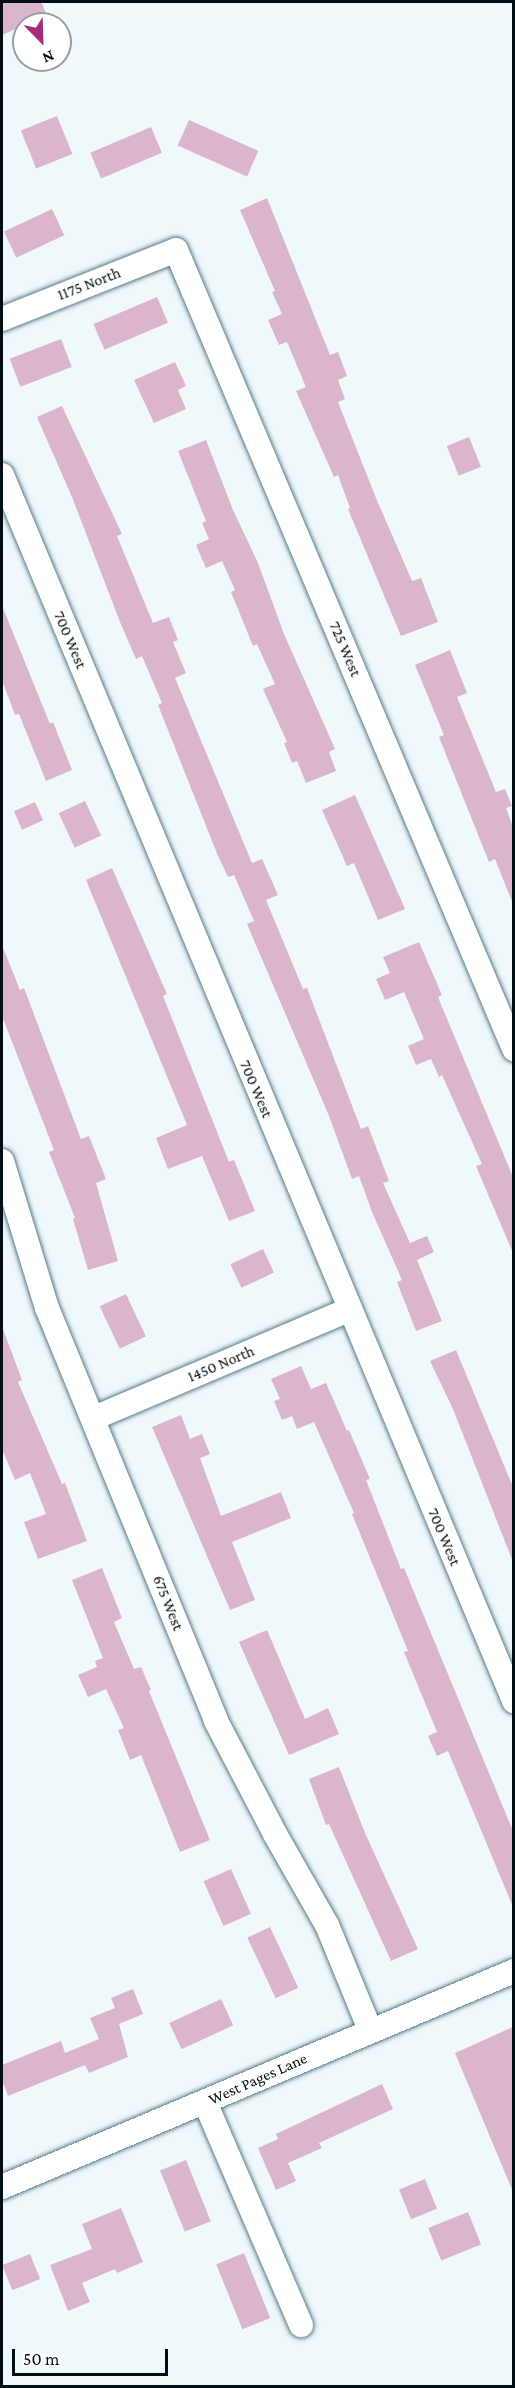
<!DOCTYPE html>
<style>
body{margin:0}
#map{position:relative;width:515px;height:2388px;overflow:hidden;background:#eff8fb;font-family:"Crimson Pro",serif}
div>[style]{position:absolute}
.building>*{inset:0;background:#dbb6cb;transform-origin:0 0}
.roads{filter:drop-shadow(0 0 2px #547c8b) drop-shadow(0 0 2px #547c8b)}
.minor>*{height:24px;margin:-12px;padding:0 12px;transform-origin:12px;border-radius:12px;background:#fff}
span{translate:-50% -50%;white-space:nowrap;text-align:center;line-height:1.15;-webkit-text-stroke:6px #fff;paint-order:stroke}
.street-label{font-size:16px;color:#010e13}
.frame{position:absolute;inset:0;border:3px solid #010e13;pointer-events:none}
.north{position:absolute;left:12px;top:12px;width:60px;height:60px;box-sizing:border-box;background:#fff;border:2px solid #999fa1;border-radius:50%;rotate:157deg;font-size:16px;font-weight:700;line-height:24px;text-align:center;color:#010e13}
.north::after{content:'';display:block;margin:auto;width:21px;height:27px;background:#a52a7d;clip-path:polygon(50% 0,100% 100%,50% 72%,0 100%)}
.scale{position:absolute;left:12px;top:2349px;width:156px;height:27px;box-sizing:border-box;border:3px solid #010e13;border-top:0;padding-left:8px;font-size:18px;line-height:21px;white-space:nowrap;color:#010e13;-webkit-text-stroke:4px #fff;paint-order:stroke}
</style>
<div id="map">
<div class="building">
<i style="clip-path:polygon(2px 2px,41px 2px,47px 15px,2px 35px)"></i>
<i style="left:57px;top:116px;width:41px;height:39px;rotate:68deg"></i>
<i style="left:189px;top:120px;width:76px;height:28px;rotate:24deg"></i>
<i style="left:151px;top:127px;width:28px;height:66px;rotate:67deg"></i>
<i style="clip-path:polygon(267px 198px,330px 355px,338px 352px,347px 376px,338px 380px,345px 399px,338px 402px,376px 498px,412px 581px,421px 578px,438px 622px,401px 636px,348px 509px,350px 508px,338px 475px,334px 477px,296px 391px,306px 387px,287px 342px,279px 345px,268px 320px,282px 314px,272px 292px,275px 291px,240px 210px)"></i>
<i style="left:52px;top:209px;width:29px;height:53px;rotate:65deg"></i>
<i style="left:157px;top:297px;width:28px;height:69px;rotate:67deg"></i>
<i style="left:61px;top:339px;width:30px;height:55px;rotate:69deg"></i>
<i style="clip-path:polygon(175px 362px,186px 386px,178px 390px,186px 409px,154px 423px,134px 380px)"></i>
<i style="clip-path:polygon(62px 406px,122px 534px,117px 536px,153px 623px,169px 617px,178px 640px,173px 642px,186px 673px,175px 678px,252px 863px,262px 859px,278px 895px,266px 900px,303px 989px,307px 988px,361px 1129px,368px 1126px,389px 1181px,383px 1183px,410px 1243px,427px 1236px,434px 1252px,417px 1260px,442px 1321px,416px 1331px,397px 1282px,402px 1280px,372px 1212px,359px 1176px,352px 1179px,329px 1116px,247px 924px,254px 921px,234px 875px,228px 877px,218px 856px,158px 705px,162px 703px,142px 656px,136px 659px,120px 622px,72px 497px,37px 417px)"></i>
<i style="left:469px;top:437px;width:32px;height:24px;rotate:68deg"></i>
<i style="clip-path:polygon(206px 440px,233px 510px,258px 563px,284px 634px,335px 749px,329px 752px,336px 771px,306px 783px,297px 761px,292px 763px,284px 743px,287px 742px,263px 689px,275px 684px,257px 644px,253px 646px,231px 592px,235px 590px,222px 561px,206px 568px,196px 545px,209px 539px,202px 523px,206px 521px,178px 451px)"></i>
<i style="clip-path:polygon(3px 608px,50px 724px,53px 722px,72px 770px,46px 781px,19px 714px,15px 715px,2px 680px)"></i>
<i style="clip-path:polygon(450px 650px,467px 693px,457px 697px,496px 792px,505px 789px,512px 806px,506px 808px,513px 827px,513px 904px,495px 859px,489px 862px,439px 737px,444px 735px,415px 665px)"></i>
<i style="clip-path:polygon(355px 795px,405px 909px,378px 920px,354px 863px,347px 866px,322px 810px)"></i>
<i style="left:85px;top:801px;width:38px;height:29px;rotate:65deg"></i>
<i style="left:35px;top:802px;width:20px;height:23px;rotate:66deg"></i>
<i style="clip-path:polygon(112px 868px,167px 994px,163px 996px,229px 1162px,234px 1160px,255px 1211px,229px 1221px,202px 1156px,168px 1169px,156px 1138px,187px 1125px,86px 880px)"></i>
<i style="clip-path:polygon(419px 942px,442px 995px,438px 997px,513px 1177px,513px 1253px,476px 1166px,482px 1164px,442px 1075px,439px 1077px,431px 1059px,416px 1065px,408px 1046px,424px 1039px,404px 992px,385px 1000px,376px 979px,390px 973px,383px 957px)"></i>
<i style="clip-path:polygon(2px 945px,20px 990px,24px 988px,81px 1139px,89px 1136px,106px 1179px,96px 1183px,118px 1261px,88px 1270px,73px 1219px,75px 1218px,49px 1152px,54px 1150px,2px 1016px)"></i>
<i style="left:263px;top:1249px;width:26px;height:36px;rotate:65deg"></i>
<i style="left:126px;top:1294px;width:47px;height:29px;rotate:65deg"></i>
<i style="clip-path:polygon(3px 1329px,22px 1380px,18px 1382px,62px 1484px,65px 1483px,87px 1541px,38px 1559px,24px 1522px,46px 1514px,30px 1473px,15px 1480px,2px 1449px)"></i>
<i style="clip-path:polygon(456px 1350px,513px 1487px,513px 1562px,453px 1409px,430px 1361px)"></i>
<i style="clip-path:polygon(301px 1366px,311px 1389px,326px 1383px,347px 1431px,349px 1430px,370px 1479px,366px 1480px,401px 1569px,404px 1568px,513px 1831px,513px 1907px,448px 1751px,437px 1756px,428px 1736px,437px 1732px,404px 1652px,408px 1651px,352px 1514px,354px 1513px,314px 1422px,297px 1429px,292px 1416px,282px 1420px,274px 1401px,280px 1399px,271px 1379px)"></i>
<i style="clip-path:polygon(181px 1415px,190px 1439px,202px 1434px,210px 1454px,200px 1458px,221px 1516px,281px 1492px,291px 1518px,232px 1542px,255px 1600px,230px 1610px,152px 1427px)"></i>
<i style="clip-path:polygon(102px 1568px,122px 1618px,114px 1622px,134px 1669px,141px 1667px,151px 1690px,149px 1691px,210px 1840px,180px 1852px,141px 1755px,130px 1760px,118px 1730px,124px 1728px,106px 1689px,88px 1697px,78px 1675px,97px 1667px,95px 1661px,103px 1658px,72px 1580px)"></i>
<i style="clip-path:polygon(267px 1630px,305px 1719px,328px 1708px,339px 1734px,289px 1755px,239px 1642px)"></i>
<i style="clip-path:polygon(339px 1767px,365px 1833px,418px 1949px,391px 1961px,329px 1824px,326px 1825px,309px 1779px)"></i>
<i style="left:231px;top:1869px;width:49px;height:30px;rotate:66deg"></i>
<i style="left:270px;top:1927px;width:67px;height:25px;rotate:65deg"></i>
<i style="clip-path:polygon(133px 1989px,143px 2014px,119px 2024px,128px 2057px,89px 2073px,85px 2065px,8px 2096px,2px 2080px,2px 2065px,61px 2041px,65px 2053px,99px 2039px,90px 2018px,115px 2008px,111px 1998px)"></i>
<i style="left:221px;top:1999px;width:29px;height:57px;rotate:65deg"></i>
<i style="clip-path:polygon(513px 2027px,513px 2192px,455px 2053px)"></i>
<i style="clip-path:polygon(382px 2084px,393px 2109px,319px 2143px,322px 2148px,288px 2163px,296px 2181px,276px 2190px,258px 2148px,278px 2139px,276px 2134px)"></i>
<i style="left:186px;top:2160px;width:66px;height:28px;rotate:68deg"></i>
<i style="left:425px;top:2179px;width:32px;height:28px;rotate:68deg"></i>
<i style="clip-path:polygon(121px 2208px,143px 2262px,117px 2273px,115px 2269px,82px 2283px,90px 2302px,68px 2311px,50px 2265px,92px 2249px,82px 2224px)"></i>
<i style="left:468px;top:2212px;width:35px;height:43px;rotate:68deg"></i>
<i style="left:244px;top:2253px;width:70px;height:30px;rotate:68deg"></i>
<i style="left:30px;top:2254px;width:27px;height:30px;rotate:68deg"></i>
</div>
<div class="roads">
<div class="minor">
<i style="left:2px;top:319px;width:187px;rotate:-21.6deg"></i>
<i style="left:176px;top:250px;width:868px;rotate:67.07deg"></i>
<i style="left:2px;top:475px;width:1329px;rotate:67.33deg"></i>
<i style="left:2px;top:1161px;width:154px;rotate:73deg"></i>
<i style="left:47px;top:1308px;width:446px;rotate:67.7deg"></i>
<i style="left:216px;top:1721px;width:127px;rotate:62.4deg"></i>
<i style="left:275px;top:1834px;width:105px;rotate:60.3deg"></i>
<i style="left:327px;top:1925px;width:113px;rotate:67.7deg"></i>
<i style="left:94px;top:1418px;width:276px;rotate:-23deg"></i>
<i style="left:205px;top:2102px;width:243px;rotate:66.7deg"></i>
<i style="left:2px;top:2187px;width:556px;rotate:-22.87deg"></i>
</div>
</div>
<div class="street-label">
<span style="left:89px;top:284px;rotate:-21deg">1175 North</span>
<span style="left:70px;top:640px;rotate:67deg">700 West</span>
<span style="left:345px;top:649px;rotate:67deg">725 West</span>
<span style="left:256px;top:1089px;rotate:67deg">700 West</span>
<span style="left:221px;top:1364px;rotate:-23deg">1450 North</span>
<span style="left:444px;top:1537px;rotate:67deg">700 West</span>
<span style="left:168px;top:1603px;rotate:68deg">675 West</span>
<span style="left:258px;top:2079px;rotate:-24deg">West Pages Lane</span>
</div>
<div class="frame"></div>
<div class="north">N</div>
<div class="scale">50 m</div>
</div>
